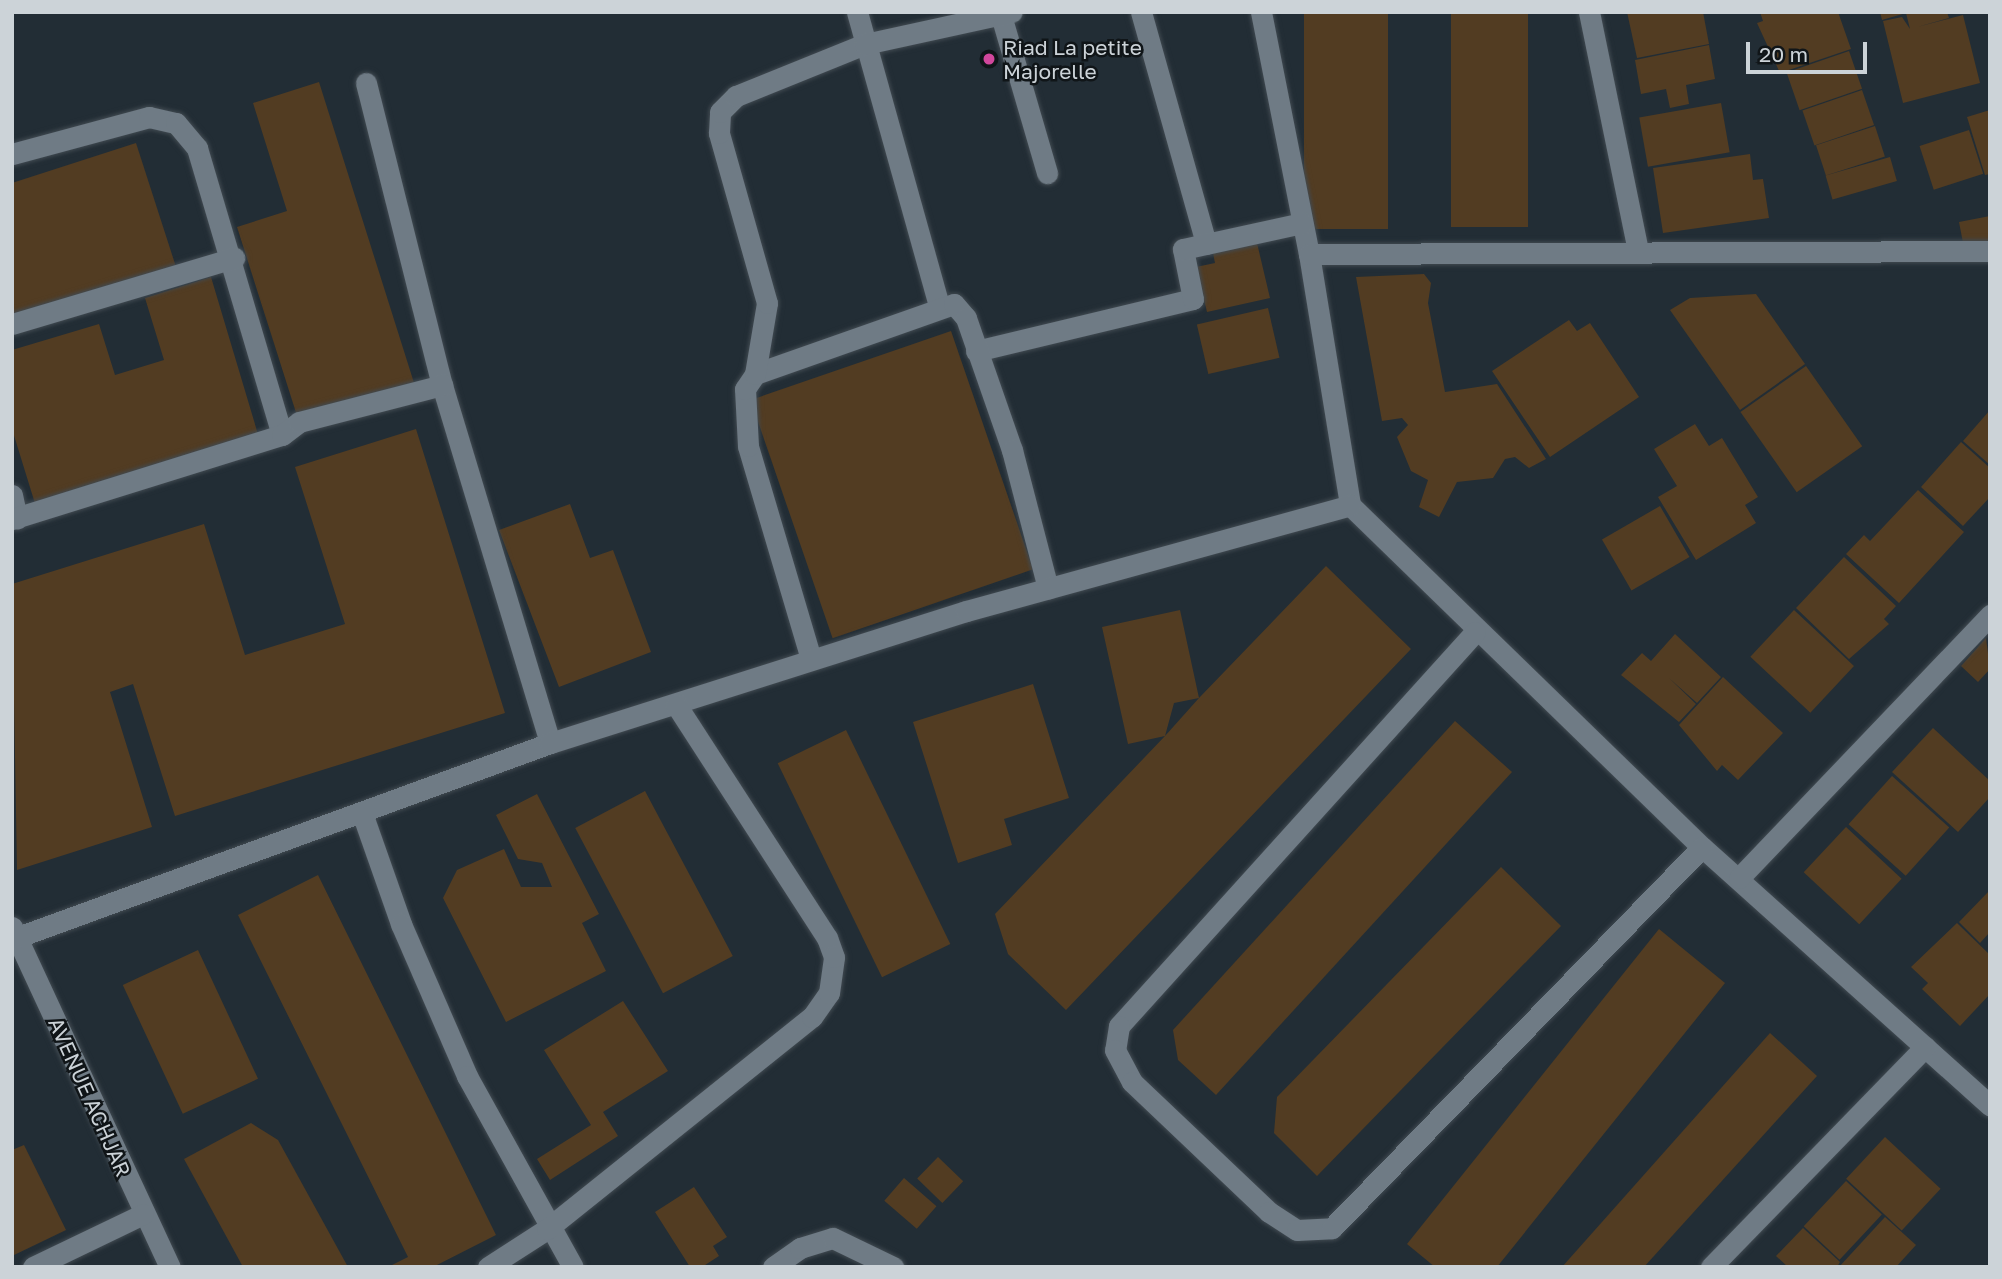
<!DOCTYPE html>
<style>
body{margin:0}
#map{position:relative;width:2002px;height:1279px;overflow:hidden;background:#222d35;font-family:"Golos Text",sans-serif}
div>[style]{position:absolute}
.building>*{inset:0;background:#523c22;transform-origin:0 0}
.roads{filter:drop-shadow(0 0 2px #414a51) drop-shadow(0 0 2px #414a51)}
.street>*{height:21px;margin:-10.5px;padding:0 10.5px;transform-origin:10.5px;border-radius:10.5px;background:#6f7b85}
.dots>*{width:19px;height:19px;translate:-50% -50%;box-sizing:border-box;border:4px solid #101518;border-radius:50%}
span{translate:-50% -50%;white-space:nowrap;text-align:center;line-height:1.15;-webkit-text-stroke:5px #101518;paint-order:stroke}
.poi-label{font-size:21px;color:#ccd3d8}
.left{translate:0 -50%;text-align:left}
.street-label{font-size:21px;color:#ccd3d8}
.frame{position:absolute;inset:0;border:14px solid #ccd3d8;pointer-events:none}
.scale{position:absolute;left:1746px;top:42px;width:121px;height:32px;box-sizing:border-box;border:4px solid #ccd3d8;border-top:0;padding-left:9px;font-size:21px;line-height:24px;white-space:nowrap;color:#ccd3d8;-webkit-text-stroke:5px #101518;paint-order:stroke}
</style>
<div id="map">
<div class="building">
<i style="left:1304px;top:12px;width:84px;height:217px"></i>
<i style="left:1451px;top:12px;width:77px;height:215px"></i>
<i style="clip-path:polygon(1627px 12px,1703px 12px,1709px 44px,1637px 58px)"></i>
<i style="clip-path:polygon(1760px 12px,1838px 12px,1851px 49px,1780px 73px,1757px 23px,1763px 21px)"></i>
<i style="clip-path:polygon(1880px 12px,1947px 12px,1949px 18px,1917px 27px,1963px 15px,1980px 83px,1903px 103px,1883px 21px,1902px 17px,1910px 29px,1906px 13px,1882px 20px)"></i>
<i style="clip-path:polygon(1709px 45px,1715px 79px,1686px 85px,1689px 104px,1670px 108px,1666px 89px,1641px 94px,1635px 60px)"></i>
<i style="left:1849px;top:51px;width:40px;height:66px;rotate:71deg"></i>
<i style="clip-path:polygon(319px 82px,415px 386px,299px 422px,237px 227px,287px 211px,253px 103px)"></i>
<i style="left:1862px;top:90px;width:37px;height:63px;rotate:71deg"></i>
<i style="left:1721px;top:103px;width:50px;height:83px;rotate:80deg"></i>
<i style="clip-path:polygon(1990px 110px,1990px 174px,1985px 175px,1967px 117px)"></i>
<i style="left:1875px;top:126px;width:32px;height:62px;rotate:72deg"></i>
<i style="left:1969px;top:130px;width:46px;height:52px;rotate:72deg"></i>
<i style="clip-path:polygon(136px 143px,177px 270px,12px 324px,12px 183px)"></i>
<i style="clip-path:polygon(1750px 154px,1753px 180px,1763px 179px,1769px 218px,1663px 233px,1653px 168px)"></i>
<i style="left:1890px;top:157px;width:25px;height:67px;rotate:74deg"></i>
<i style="clip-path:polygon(1990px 216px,1990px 244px,1964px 248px,1959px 222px)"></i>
<i style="clip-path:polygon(1257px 243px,1270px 298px,1207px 312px,1196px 267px,1215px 263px,1213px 253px)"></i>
<i style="clip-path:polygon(1424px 274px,1431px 283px,1428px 303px,1445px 392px,1497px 384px,1546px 459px,1529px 468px,1515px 457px,1505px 459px,1493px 478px,1457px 482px,1439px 517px,1419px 507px,1428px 480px,1411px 471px,1397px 437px,1408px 425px,1402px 418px,1382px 421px,1356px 277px)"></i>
<i style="clip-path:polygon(211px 277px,260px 441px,37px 510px,12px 429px,12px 350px,99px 324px,115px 375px,164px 360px,145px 298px)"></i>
<i style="clip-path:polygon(1756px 294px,1805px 364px,1740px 410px,1670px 310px,1690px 298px)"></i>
<i style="left:1268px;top:308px;width:51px;height:73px;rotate:77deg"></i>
<i style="clip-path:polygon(1569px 320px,1577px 331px,1590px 323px,1639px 397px,1550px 457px,1492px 371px)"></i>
<i style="left:951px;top:331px;width:252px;height:212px;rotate:71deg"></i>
<i style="left:1806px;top:366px;width:98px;height:80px;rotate:55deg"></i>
<i style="clip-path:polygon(1990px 410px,1990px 465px,1963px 441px)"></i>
<i style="clip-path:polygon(1695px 424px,1709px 446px,1722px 438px,1758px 497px,1745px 505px,1756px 523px,1696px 560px,1658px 497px,1677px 486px,1654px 449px)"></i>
<i style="clip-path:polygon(416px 429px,505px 713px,175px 816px,133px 684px,110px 692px,152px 827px,17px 870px,12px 584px,204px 524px,245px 655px,345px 624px,295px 467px)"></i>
<i style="clip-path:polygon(1961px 442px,1990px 468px,1990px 497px,1963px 526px,1921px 487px)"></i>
<i style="clip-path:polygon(1918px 490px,1964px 532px,1899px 603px,1846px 554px,1864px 535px,1870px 541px)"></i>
<i style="clip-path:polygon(570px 504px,590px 558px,613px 550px,651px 652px,559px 687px,499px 530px)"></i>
<i style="left:1660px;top:506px;width:59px;height:67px;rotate:60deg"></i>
<i style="clip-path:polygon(1844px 557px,1896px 606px,1884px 619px,1889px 624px,1849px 659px,1796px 608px)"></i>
<i style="clip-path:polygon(evenodd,1326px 566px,1411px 649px,1066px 1010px,1008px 954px,995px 914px,1165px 736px,1128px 744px,1102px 627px,1180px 610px,1199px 698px,1326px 566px,1199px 698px,1165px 736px,1174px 703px,1199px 698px)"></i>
<i style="left:1794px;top:610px;width:82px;height:64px;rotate:43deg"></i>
<i style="clip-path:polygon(1675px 634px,1721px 677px,1697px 703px,1669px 678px,1696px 704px,1679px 722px,1621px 675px,1642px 653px,1651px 661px)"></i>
<i style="clip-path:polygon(1986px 638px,1990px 669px,1978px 682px,1961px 666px)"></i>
<i style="clip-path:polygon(1723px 677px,1783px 733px,1738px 780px,1722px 765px,1717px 771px,1679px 725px)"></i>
<i style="clip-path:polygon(1033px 684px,1069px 798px,1004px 819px,1012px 845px,958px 863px,913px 722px)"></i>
<i style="clip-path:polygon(1455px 721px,1512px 772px,1216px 1095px,1178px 1060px,1173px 1030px)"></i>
<i style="clip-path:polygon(1933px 728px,1990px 781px,1990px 797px,1958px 832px,1892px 772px)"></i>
<i style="left:846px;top:730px;width:238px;height:76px;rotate:64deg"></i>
<i style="left:1892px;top:776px;width:77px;height:65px;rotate:42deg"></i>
<i style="left:645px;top:791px;width:187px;height:79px;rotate:62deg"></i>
<i style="clip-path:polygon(537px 794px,599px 914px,582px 923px,606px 971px,506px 1022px,443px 898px,457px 870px,504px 849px,521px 887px,552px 887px,542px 863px,518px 859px,496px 815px)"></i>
<i style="left:1846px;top:827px;width:76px;height:62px;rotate:43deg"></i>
<i style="clip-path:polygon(1501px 867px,1561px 926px,1317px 1176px,1274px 1133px,1277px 1097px)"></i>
<i style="clip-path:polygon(318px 875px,496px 1235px,433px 1267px,388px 1267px,408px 1257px,238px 915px)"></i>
<i style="clip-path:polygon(1990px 890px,1990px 932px,1980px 943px,1959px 922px)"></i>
<i style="clip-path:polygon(1957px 923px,1990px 955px,1990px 994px,1960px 1026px,1922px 989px,1928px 983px,1911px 967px)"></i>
<i style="clip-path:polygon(1659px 929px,1725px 983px,1497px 1267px,1435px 1267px,1407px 1244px)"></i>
<i style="left:198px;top:950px;width:142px;height:83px;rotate:65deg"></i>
<i style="clip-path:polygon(623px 1001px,668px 1071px,603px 1112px,618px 1136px,550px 1180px,537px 1159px,591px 1125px,544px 1050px)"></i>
<i style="clip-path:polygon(1770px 1033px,1817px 1076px,1644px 1267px,1562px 1267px)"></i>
<i style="clip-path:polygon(251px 1123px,278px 1140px,348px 1267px,243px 1267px,184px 1159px)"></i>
<i style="left:1885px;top:1137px;width:76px;height:57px;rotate:43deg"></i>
<i style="clip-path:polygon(24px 1145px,66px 1230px,12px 1256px,12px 1150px)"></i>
<i style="left:938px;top:1157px;width:35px;height:30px;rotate:44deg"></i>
<i style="left:904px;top:1178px;width:43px;height:30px;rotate:41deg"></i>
<i style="left:1846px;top:1181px;width:49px;height:62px;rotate:43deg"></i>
<i style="clip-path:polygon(694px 1187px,727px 1237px,713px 1246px,719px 1256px,702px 1267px,690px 1267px,655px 1212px)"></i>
<i style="clip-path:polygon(1885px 1217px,1916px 1245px,1896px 1267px,1839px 1267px)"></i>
<i style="clip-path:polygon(1803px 1228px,1840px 1262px,1837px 1267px,1788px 1267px,1776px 1256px)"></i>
</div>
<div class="roads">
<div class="street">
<i style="left:857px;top:12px;width:304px;rotate:74.4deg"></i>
<i style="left:1000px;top:12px;width:168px;rotate:73.7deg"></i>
<i style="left:1141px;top:12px;width:241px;rotate:74.3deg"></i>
<i style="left:1261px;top:12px;width:247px;rotate:78.8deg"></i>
<i style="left:1309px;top:254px;width:254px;rotate:80.7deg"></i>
<i style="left:1350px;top:505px;width:491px;rotate:44.2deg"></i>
<i style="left:1702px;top:847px;width:387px;rotate:41.9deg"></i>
<i style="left:1589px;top:12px;width:244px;rotate:78.4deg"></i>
<i style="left:366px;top:83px;width:311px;rotate:75.9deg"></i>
<i style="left:442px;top:385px;width:374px;rotate:73.2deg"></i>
<i style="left:12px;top:154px;width:142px;rotate:-15.1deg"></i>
<i style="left:149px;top:117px;width:28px;rotate:13deg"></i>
<i style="left:176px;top:123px;width:33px;rotate:50deg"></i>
<i style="left:197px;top:148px;width:299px;rotate:73.5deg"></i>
<i style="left:1309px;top:254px;width:681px;rotate:-0.25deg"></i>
<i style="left:12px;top:324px;width:232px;rotate:-16.6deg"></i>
<i style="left:976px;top:351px;width:223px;rotate:-13.5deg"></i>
<i style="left:1193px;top:299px;width:51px;rotate:-101.3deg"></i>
<i style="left:1183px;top:249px;width:122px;rotate:-12.3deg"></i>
<i style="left:755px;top:374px;width:211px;rotate:-19.4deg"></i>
<i style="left:954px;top:304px;width:18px;rotate:49deg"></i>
<i style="left:966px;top:318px;width:140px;rotate:70.8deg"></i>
<i style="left:1012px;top:450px;width:143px;rotate:75.4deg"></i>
<i style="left:12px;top:495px;width:24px;rotate:78deg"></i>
<i style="left:12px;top:519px;width:283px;rotate:-17.3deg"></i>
<i style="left:282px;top:435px;width:21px;rotate:-37deg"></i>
<i style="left:299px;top:422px;width:148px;rotate:-14.5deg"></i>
<i style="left:1475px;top:632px;width:531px;rotate:132.1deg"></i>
<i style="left:1119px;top:1026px;width:24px;rotate:99deg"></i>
<i style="left:1115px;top:1050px;width:36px;rotate:62deg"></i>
<i style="left:1132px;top:1082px;width:189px;rotate:43.5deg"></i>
<i style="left:1269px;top:1212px;width:33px;rotate:33deg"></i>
<i style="left:1297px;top:1230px;width:35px;rotate:-3deg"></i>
<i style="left:1332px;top:1228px;width:531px;rotate:-45.84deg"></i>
<i style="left:811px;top:659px;width:222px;rotate:-106.5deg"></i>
<i style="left:748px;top:446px;width:57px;rotate:-93deg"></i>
<i style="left:745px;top:389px;width:18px;rotate:-56deg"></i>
<i style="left:755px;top:374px;width:72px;rotate:-80.4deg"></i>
<i style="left:767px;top:303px;width:177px;rotate:-105.8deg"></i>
<i style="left:719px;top:133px;width:21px;rotate:-87deg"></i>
<i style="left:720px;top:112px;width:23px;rotate:-45deg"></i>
<i style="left:736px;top:96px;width:139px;rotate:-22deg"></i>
<i style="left:865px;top:44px;width:150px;rotate:-12.3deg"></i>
<i style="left:362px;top:813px;width:118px;rotate:70.6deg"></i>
<i style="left:401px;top:924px;width:166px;rotate:66.5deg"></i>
<i style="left:467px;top:1076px;width:218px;rotate:61deg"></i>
<i style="left:1739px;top:878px;width:364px;rotate:-46.3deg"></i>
<i style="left:12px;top:927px;width:375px;rotate:65.1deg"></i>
<i style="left:18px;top:937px;width:566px;rotate:-20.03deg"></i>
<i style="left:550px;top:743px;width:436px;rotate:-17.6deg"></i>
<i style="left:966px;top:611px;width:398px;rotate:-15.4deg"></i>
<i style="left:33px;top:1267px;width:122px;rotate:-25.7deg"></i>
<i style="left:488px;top:1267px;width:70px;rotate:-32.8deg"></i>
<i style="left:547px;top:1229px;width:339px;rotate:-38.7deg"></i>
<i style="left:812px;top:1017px;width:29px;rotate:-55deg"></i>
<i style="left:829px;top:993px;width:36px;rotate:-82deg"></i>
<i style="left:834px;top:957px;width:20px;rotate:-110deg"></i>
<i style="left:827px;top:938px;width:278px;rotate:-122.9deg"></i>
<i style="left:773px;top:1267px;width:33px;rotate:-35deg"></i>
<i style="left:800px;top:1248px;width:34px;rotate:-17deg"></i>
<i style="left:833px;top:1238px;width:67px;rotate:25.8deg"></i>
<i style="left:1711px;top:1267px;width:307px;rotate:-45.8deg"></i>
</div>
</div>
<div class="dots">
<i style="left:989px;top:59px;background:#d1479c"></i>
</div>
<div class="poi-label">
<span class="left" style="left:1003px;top:59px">Riad La petite<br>Majorelle</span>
</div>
<div class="street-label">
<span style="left:90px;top:1097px;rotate:66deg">AVENUE ACHJAR</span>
</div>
<div class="frame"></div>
<div class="scale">20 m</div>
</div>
